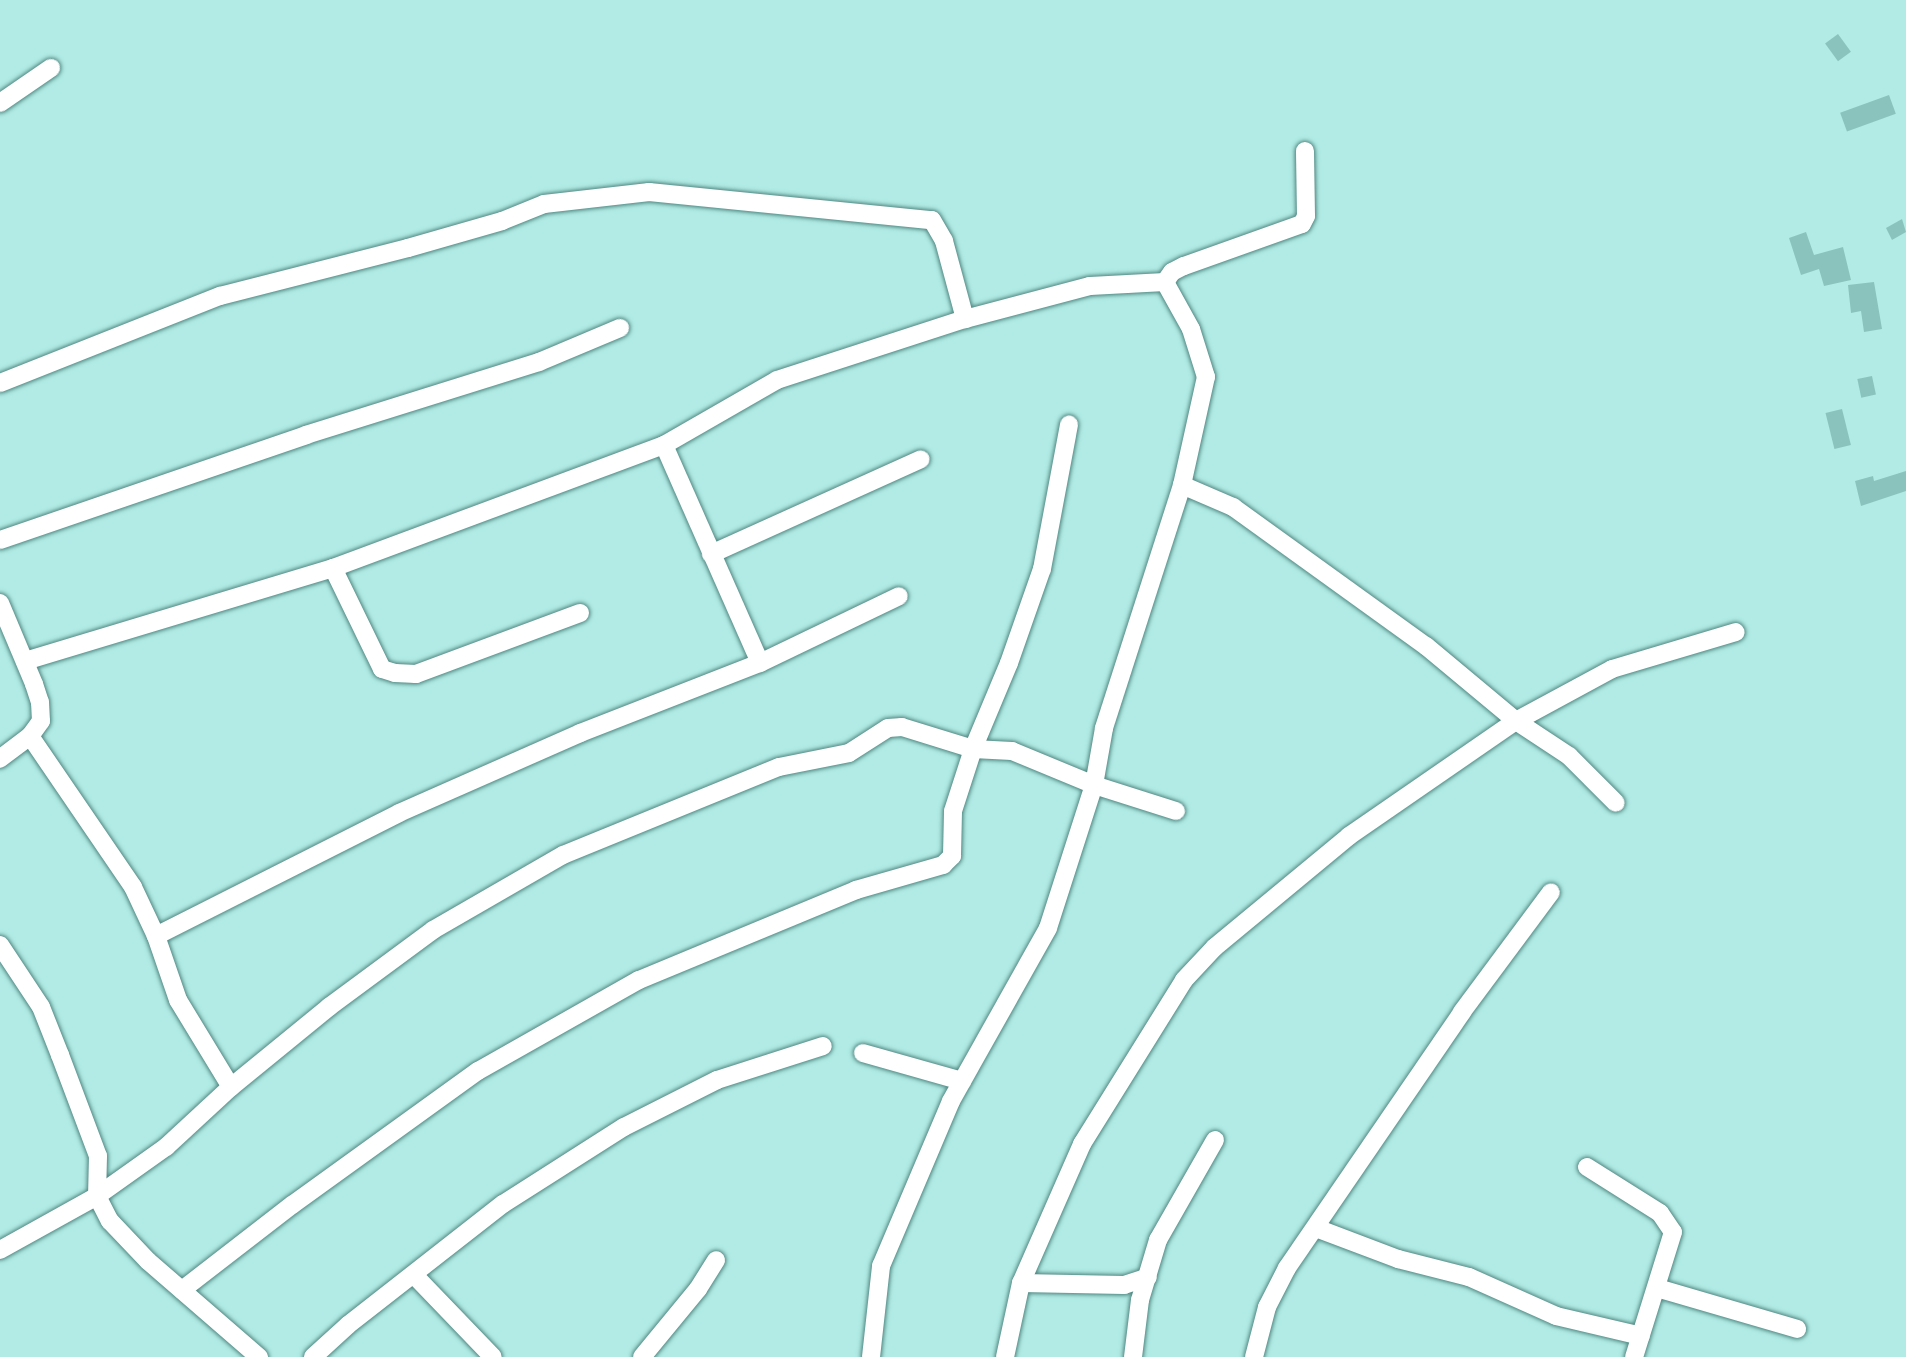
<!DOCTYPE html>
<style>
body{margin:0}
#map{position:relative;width:1906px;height:1357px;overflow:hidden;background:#b2ebe5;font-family:"Archivo Narrow",sans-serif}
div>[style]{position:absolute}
.building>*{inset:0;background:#8ac3bd;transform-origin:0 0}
.roads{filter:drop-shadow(0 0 2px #508782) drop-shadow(0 0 2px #508782)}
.minor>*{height:18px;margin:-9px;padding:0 9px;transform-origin:9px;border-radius:9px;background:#fff}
span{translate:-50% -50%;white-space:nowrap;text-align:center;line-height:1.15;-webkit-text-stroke:8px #fff;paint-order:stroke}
</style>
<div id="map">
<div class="building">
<i style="left:1838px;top:34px;width:22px;height:16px;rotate:54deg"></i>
<i style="left:1889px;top:95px;width:20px;height:52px;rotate:70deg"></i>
<i style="clip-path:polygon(1902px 219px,1906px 232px,1892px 240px,1886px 228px)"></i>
<i style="clip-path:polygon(1806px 232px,1814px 255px,1843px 247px,1851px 280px,1824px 286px,1819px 269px,1801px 275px,1789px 238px)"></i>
<i style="clip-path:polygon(1874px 282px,1882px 329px,1864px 332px,1861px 311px,1851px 313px,1848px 285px)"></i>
<i style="left:1872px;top:376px;width:19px;height:15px;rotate:78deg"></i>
<i style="left:1842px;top:409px;width:37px;height:17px;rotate:76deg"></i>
<i style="clip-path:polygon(1906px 471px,1906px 491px,1861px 506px,1855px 481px,1873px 476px,1874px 481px)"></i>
</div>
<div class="roads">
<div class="minor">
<i style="left:0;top:103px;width:62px;rotate:-34.5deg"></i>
<i style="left:0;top:383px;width:237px;rotate:-21.6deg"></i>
<i style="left:220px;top:296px;width:194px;rotate:-14.3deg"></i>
<i style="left:408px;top:248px;width:98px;rotate:-16deg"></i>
<i style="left:502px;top:221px;width:45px;rotate:-22deg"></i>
<i style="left:544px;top:204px;width:106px;rotate:-6.5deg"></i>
<i style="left:649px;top:192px;width:284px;rotate:5.7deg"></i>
<i style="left:932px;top:220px;width:24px;rotate:60deg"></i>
<i style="left:944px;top:241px;width:81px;rotate:74.9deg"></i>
<i style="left:664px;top:445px;width:238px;rotate:66.2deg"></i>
<i style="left:1182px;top:485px;width:56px;rotate:23.3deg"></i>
<i style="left:1233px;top:507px;width:238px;rotate:35.8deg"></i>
<i style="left:1426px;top:646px;width:117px;rotate:39.8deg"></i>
<i style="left:1516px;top:721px;width:64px;rotate:33.4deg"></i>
<i style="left:1569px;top:756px;width:66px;rotate:45deg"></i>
<i style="left:0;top:540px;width:324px;rotate:-18.9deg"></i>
<i style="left:306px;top:435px;width:244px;rotate:-17.4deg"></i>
<i style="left:539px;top:362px;width:88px;rotate:-22.8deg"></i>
<i style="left:711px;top:554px;width:230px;rotate:-24.3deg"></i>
<i style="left:333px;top:568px;width:112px;rotate:64.1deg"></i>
<i style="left:382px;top:669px;width:14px;rotate:17deg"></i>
<i style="left:395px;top:673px;width:21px;rotate:3deg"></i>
<i style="left:416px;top:674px;width:175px;rotate:-20.4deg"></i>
<i style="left:0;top:603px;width:88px;rotate:67.2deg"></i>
<i style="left:34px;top:684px;width:19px;rotate:72deg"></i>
<i style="left:40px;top:702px;width:19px;rotate:87deg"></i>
<i style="left:41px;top:721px;width:19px;rotate:126deg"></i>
<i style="left:30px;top:736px;width:38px;rotate:143deg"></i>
<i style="left:25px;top:661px;width:322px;rotate:-16.8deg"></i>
<i style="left:333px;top:568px;width:353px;rotate:-20.4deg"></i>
<i style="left:664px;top:445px;width:130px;rotate:-29.9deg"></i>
<i style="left:777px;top:380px;width:198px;rotate:-18deg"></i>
<i style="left:965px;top:319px;width:129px;rotate:-14.8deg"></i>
<i style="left:1090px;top:286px;width:75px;rotate:-3.1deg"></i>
<i style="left:1165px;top:282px;width:12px;rotate:-55deg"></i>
<i style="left:1172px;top:272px;width:13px;rotate:-27deg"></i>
<i style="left:1184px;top:266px;width:125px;rotate:-19.6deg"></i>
<i style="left:1302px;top:224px;width:9px;rotate:-63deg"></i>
<i style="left:1306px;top:216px;width:65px;rotate:-90.9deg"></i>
<i style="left:30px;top:736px;width:183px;rotate:55.7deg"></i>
<i style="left:133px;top:887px;width:54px;rotate:64.9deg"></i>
<i style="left:156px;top:936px;width:68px;rotate:71deg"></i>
<i style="left:178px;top:1000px;width:102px;rotate:58.7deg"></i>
<i style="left:156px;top:936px;width:272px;rotate:-26.8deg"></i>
<i style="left:399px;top:813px;width:198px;rotate:-23.8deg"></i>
<i style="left:580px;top:733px;width:193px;rotate:-21.3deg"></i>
<i style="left:760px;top:663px;width:154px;rotate:-25.7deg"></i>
<i style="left:0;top:945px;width:74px;rotate:56.5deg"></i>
<i style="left:41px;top:1007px;width:52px;rotate:68.4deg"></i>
<i style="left:60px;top:1055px;width:108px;rotate:69.4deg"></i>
<i style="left:98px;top:1156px;width:40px;rotate:91.4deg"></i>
<i style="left:97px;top:1196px;width:28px;rotate:63deg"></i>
<i style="left:110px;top:1221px;width:55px;rotate:46.5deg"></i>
<i style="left:148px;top:1261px;width:147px;rotate:40.9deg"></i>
<i style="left:863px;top:1053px;width:103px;rotate:15.8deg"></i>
<i style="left:1587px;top:1167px;width:86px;rotate:32.2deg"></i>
<i style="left:1660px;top:1213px;width:23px;rotate:56deg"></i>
<i style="left:1673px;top:1232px;width:131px;rotate:107.3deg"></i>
<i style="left:1316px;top:1228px;width:88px;rotate:20.7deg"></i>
<i style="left:1398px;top:1259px;width:73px;rotate:14.2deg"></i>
<i style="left:1469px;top:1277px;width:95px;rotate:24.1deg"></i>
<i style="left:1556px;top:1316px;width:87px;rotate:13.2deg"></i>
<i style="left:0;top:1250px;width:111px;rotate:-29.1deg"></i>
<i style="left:97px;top:1196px;width:85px;rotate:-35.4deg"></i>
<i style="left:166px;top:1147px;width:88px;rotate:-42.7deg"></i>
<i style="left:231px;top:1087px;width:127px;rotate:-39.2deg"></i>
<i style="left:329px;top:1007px;width:129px;rotate:-36.5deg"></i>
<i style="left:433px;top:930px;width:150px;rotate:-30deg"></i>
<i style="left:563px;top:855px;width:233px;rotate:-22.2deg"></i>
<i style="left:779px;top:767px;width:71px;rotate:-11.3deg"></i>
<i style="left:849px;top:753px;width:46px;rotate:-32.7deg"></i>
<i style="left:888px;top:728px;width:14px;rotate:-4deg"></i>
<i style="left:902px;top:727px;width:74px;rotate:17.2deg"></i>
<i style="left:973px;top:749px;width:39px;rotate:3deg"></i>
<i style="left:1012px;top:751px;width:89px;rotate:22.5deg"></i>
<i style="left:1094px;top:785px;width:86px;rotate:17.6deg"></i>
<i style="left:415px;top:1276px;width:112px;rotate:46.1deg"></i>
<i style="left:1021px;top:1283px;width:103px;rotate:1.1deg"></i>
<i style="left:1124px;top:1285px;width:25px;rotate:-18deg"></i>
<i style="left:1657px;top:1288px;width:146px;rotate:16.3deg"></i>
<i style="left:182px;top:1290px;width:139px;rotate:-37.7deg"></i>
<i style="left:292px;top:1205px;width:229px;rotate:-35.8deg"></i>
<i style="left:478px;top:1071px;width:185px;rotate:-29.5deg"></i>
<i style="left:639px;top:980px;width:235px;rotate:-22.5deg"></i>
<i style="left:856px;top:890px;width:91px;rotate:-16deg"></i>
<i style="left:943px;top:865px;width:13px;rotate:-45deg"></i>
<i style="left:952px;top:856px;width:45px;rotate:-88.7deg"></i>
<i style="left:953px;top:811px;width:65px;rotate:-72.1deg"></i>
<i style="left:973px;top:749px;width:93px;rotate:-67.3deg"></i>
<i style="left:1009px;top:663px;width:100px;rotate:-70.7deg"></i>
<i style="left:1042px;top:569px;width:147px;rotate:-79.4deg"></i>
<i style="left:313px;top:1357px;width:47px;rotate:-42.4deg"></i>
<i style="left:348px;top:1325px;width:197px;rotate:-38deg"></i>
<i style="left:503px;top:1204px;width:143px;rotate:-32.5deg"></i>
<i style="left:624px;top:1127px;width:104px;rotate:-26.8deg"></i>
<i style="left:717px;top:1080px;width:111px;rotate:-17.8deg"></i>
<i style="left:642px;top:1357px;width:88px;rotate:-50.5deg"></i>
<i style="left:698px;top:1289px;width:34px;rotate:-58deg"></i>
<i style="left:871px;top:1357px;width:92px;rotate:-83.7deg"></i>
<i style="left:881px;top:1266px;width:179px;rotate:-67deg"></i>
<i style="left:951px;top:1101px;width:198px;rotate:-60.7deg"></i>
<i style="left:1048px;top:928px;width:150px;rotate:-72.2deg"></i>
<i style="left:1094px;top:785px;width:58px;rotate:-80deg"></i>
<i style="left:1104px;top:728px;width:255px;rotate:-72.2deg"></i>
<i style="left:1182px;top:485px;width:111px;rotate:-77.5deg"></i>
<i style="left:1206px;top:377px;width:50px;rotate:-107.4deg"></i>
<i style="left:1191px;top:329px;width:54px;rotate:-119deg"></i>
<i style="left:1005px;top:1357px;width:76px;rotate:-77.8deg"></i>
<i style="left:1021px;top:1283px;width:152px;rotate:-66.3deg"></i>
<i style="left:1082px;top:1144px;width:193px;rotate:-58.1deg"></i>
<i style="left:1184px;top:980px;width:45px;rotate:-46.8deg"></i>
<i style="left:1215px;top:947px;width:174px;rotate:-39.6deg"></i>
<i style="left:1349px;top:836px;width:203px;rotate:-34.6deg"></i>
<i style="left:1516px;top:721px;width:109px;rotate:-28.4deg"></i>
<i style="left:1612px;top:669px;width:129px;rotate:-16.6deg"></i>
<i style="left:1133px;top:1357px;width:57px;rotate:-83deg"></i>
<i style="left:1140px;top:1300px;width:63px;rotate:-73.3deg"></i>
<i style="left:1158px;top:1240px;width:115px;rotate:-60.3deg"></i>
<i style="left:1254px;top:1357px;width:52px;rotate:-75.4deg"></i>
<i style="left:1267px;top:1307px;width:44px;rotate:-62.9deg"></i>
<i style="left:1287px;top:1268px;width:310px;rotate:-55.6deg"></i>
<i style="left:1462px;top:1012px;width:149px;rotate:-53.4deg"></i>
</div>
</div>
</div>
